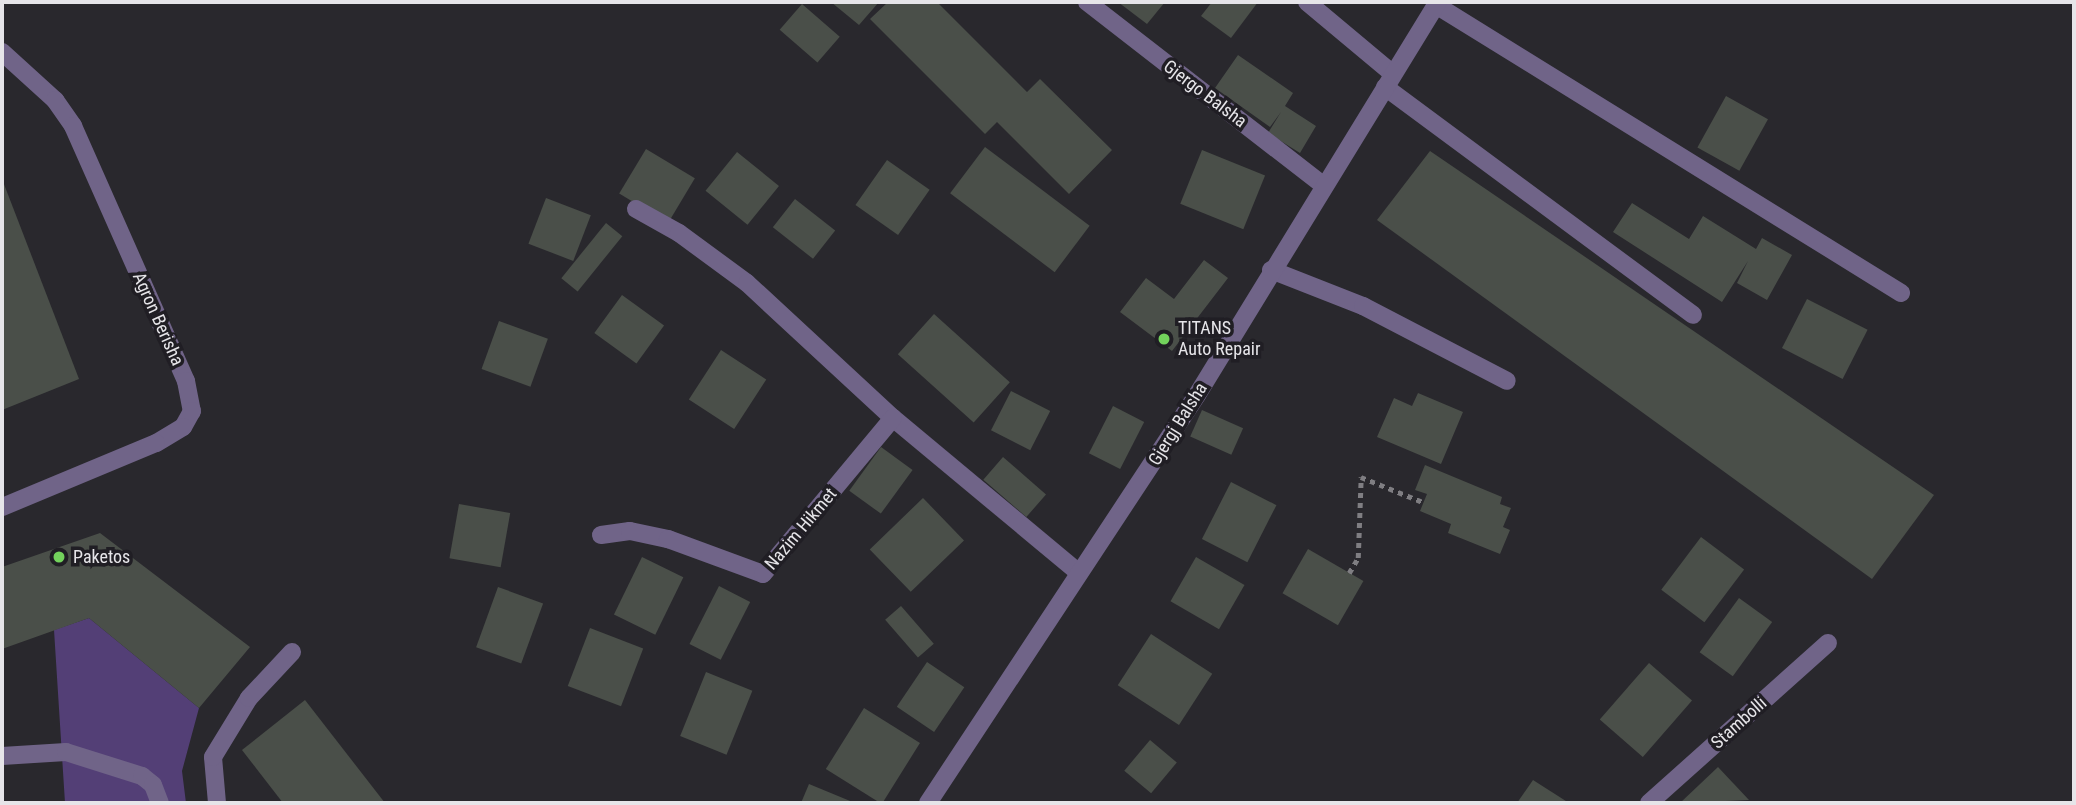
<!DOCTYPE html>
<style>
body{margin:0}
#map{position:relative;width:2076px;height:805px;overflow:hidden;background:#29282d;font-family:"Roboto Condensed",sans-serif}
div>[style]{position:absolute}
.green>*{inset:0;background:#533f76}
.building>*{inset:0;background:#4a4f49;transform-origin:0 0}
.path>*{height:4.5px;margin-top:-2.25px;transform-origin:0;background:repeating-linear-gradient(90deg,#7f7e82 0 5px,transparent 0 10px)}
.minor>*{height:18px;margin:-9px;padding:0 9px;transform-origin:9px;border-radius:9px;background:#706488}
.dots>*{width:19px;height:19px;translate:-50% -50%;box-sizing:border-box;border:4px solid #201e24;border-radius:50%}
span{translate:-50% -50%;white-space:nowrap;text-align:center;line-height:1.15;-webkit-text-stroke:7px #201e24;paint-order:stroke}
.street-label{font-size:18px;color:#e6e5e9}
.poi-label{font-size:18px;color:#e6e5e9}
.left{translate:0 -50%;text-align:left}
.frame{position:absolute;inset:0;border:4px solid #e6e5e9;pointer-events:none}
</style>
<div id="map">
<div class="green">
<i style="clip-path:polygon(89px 618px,199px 708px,182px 771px,186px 803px,65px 803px,54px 630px)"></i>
</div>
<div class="building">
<i style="clip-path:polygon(831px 2px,879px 2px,859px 25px)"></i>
<i style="clip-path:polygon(888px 2px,937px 2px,1027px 92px,1040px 79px,1112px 150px,1069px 194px,997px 122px,985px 134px,870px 19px)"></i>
<i style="clip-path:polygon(1118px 2px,1165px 2px,1147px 24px)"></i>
<i style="clip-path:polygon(1212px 2px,1258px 2px,1231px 38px,1201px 16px)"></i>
<i style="left:802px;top:4px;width:50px;height:34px;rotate:41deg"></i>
<i style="clip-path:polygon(1238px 55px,1293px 93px,1285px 106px,1316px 126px,1300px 153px,1268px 133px,1281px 112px,1270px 127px,1215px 88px)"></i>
<i style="left:1726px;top:96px;width:48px;height:59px;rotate:29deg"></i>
<i style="left:985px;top:147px;width:131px;height:58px;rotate:37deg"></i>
<i style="left:646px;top:149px;width:57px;height:52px;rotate:31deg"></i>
<i style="left:1202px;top:150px;width:68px;height:58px;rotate:22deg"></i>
<i style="clip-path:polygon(1430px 151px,1934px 495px,1872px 579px,1377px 220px)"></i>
<i style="left:737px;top:152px;width:54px;height:50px;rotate:39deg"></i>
<i style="left:887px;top:160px;width:52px;height:55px;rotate:35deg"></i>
<i style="clip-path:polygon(2px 179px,79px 379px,2px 410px)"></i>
<i style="left:546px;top:198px;width:48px;height:49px;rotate:21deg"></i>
<i style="left:795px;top:199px;width:51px;height:36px;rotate:38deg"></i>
<i style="clip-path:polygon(1632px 203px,1689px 239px,1703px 216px,1756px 249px,1762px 238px,1792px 255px,1767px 300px,1737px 283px,1748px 261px,1722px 302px,1613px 232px)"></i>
<i style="left:606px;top:223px;width:21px;height:71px;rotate:39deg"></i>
<i style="clip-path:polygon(1204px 260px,1228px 278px,1172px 351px,1120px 312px,1146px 278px,1174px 299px)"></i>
<i style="left:622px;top:295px;width:52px;height:47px;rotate:36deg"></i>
<i style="left:1807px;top:299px;width:68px;height:55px;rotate:27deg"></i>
<i style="left:934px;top:314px;width:102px;height:54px;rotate:42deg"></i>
<i style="left:499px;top:321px;width:52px;height:51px;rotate:20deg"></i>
<i style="left:721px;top:350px;width:54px;height:59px;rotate:33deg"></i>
<i style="left:1011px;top:391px;width:44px;height:44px;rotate:27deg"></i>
<i style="clip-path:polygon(1418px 393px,1463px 412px,1441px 464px,1377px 437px,1394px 398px,1412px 406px)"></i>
<i style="left:1113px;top:406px;width:35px;height:53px;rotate:27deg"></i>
<i style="left:1202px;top:410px;width:45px;height:29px;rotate:24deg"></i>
<i style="left:881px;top:447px;width:39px;height:54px;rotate:36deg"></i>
<i style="left:1003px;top:457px;width:57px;height:30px;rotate:41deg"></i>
<i style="clip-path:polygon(1425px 465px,1502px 497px,1500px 504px,1511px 508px,1503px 527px,1510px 530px,1500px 554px,1448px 533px,1451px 524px,1420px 511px,1427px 494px,1415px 490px)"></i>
<i style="left:1231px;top:482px;width:51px;height:64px;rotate:27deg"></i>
<i style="left:923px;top:498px;width:59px;height:74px;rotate:46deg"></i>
<i style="left:459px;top:504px;width:52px;height:55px;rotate:10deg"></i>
<i style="clip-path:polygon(100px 533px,250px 647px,199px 708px,89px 618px,2px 649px,2px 567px)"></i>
<i style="left:1701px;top:537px;width:54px;height:66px;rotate:37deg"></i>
<i style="left:1308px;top:549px;width:64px;height:51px;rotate:30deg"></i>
<i style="left:642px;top:557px;width:46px;height:64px;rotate:26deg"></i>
<i style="left:1196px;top:557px;width:56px;height:51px;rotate:30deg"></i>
<i style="left:719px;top:586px;width:35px;height:65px;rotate:27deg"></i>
<i style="left:498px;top:587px;width:48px;height:64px;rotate:20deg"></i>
<i style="left:1739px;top:598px;width:41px;height:67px;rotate:36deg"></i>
<i style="left:901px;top:606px;width:50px;height:21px;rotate:49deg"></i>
<i style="left:590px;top:628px;width:57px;height:62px;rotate:21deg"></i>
<i style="left:1151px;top:634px;width:73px;height:61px;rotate:33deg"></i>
<i style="left:927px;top:662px;width:45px;height:54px;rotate:34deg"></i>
<i style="left:1649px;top:663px;width:57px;height:75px;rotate:41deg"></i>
<i style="left:706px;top:672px;width:50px;height:69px;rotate:22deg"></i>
<i style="clip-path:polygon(305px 700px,385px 803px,283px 803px,242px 750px)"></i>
<i style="left:864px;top:708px;width:66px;height:72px;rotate:32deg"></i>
<i style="left:1150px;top:740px;width:35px;height:40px;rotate:40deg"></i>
<i style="clip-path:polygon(1718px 767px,1749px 800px,1680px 803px)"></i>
<i style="clip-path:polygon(1533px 780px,1569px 803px,1517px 803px)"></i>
<i style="clip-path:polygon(809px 784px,855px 803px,801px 803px)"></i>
</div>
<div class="path">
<i style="left:1349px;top:573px;width:17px;rotate:-59deg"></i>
<i style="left:1358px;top:558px;width:81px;rotate:-87.9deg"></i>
<i style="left:1361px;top:477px;width:67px;rotate:22deg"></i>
</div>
<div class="minor">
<i style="left:1087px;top:2px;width:299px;rotate:37.8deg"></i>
<i style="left:1307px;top:2px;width:112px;rotate:39.9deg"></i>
<i style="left:1436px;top:5px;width:547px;rotate:31.77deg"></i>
<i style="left:2px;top:52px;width:72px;rotate:42.2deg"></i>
<i style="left:55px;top:100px;width:32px;rotate:55deg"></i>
<i style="left:73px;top:126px;width:279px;rotate:66.1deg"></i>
<i style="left:186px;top:381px;width:31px;rotate:79deg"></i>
<i style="left:192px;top:411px;width:18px;rotate:119deg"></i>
<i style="left:183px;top:427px;width:31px;rotate:149deg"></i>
<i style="left:156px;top:443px;width:167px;rotate:157.4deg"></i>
<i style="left:1385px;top:87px;width:383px;rotate:36.5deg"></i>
<i style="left:636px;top:209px;width:49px;rotate:29.2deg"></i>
<i style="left:679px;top:233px;width:84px;rotate:36.3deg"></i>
<i style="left:747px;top:283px;width:199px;rotate:42.8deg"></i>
<i style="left:893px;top:418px;width:242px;rotate:39.8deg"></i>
<i style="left:1271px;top:270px;width:99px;rotate:21.4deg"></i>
<i style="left:1363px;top:306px;width:162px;rotate:27.5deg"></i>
<i style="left:601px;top:535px;width:29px;rotate:-8deg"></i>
<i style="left:630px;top:531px;width:39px;rotate:12deg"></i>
<i style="left:668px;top:539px;width:101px;rotate:20.2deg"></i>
<i style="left:763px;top:574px;width:203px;rotate:-50.2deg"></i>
<i style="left:2px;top:756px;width:64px;rotate:-3.6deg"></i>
<i style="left:66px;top:752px;width:80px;rotate:17.5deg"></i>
<i style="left:142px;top:776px;width:14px;rotate:39deg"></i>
<i style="left:153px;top:785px;width:19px;rotate:69deg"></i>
<i style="left:217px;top:803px;width:46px;rotate:-95deg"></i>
<i style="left:213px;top:757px;width:69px;rotate:-58.6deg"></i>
<i style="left:249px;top:698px;width:63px;rotate:-46.9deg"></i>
<i style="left:928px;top:803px;width:489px;rotate:-56.6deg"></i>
<i style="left:1197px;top:395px;width:461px;rotate:-58.5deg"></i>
<i style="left:1649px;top:803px;width:240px;rotate:-41.8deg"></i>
</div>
<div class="dots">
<i style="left:1164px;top:339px;background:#73d25c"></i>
<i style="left:59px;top:557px;background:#73d25c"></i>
</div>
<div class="street-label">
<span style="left:1205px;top:94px;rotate:37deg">Gjergo Balsha</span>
<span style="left:158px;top:319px;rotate:66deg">Agron Berisha</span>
<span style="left:1178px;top:424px;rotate:-58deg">Gjergj Balsha</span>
<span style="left:801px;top:529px;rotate:-50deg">Nazim Hikmet</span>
<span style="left:1739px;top:723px;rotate:-42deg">Stambolli</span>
</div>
<div class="poi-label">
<span class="left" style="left:1178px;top:339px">TITANS<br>Auto Repair</span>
<span class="left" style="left:73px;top:557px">Paketos</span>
</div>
<div class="frame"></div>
</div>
